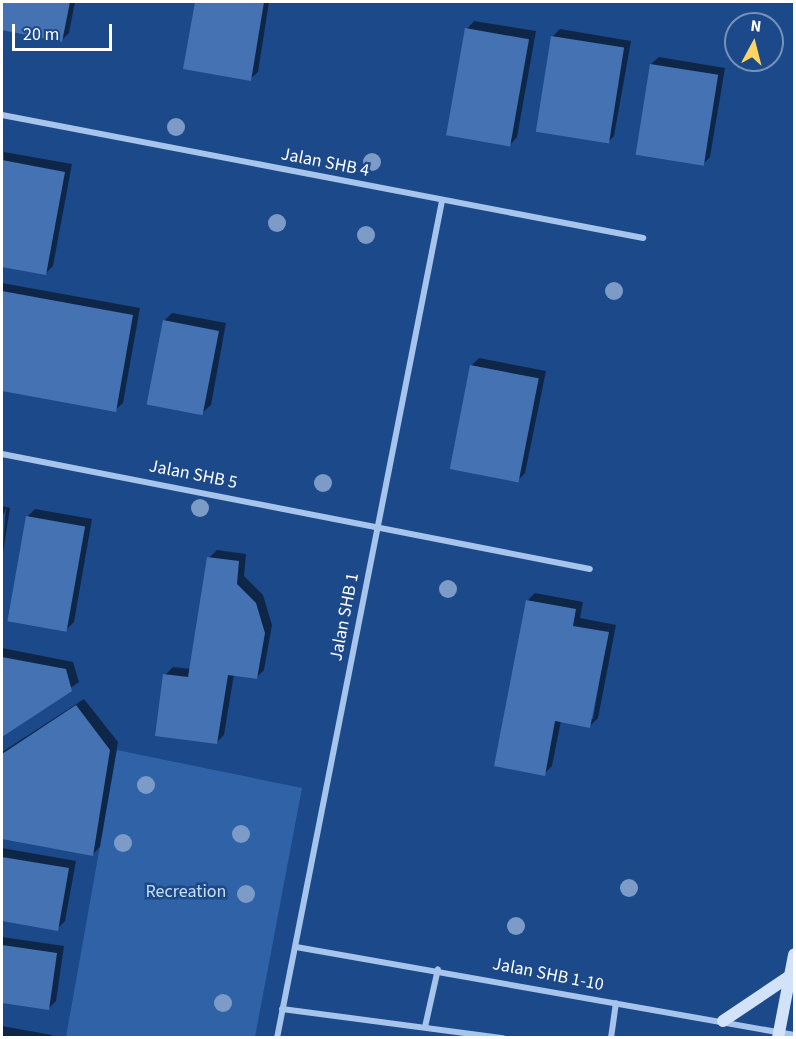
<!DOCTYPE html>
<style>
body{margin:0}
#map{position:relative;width:796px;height:1039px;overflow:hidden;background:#1c4989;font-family:"Source Sans 3",sans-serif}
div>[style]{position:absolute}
.green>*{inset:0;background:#2f62a7}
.shadow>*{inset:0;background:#0007}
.building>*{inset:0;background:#4472b2;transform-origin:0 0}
.street>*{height:6px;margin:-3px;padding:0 3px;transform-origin:3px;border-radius:3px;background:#a6c4ec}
.secondary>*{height:12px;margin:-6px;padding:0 6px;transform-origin:6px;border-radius:6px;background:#d2e2f9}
.trees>*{width:18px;height:18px;margin:-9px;border-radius:50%;background:#7c9cc7}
span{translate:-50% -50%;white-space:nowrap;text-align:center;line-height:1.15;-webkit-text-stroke:5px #1c4989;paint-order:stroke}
.street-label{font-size:18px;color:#fff}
.park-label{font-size:18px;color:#cbdff9}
.frame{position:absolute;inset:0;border:3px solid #fff;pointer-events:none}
.north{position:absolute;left:724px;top:12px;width:60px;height:60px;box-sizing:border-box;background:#1c4989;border:2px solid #7792b8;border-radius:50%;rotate:7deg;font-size:16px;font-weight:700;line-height:24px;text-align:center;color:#fff}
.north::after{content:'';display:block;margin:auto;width:21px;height:27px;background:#fdd463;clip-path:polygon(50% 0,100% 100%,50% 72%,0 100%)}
.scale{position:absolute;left:12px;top:24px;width:100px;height:27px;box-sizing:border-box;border:3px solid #fff;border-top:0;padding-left:8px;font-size:18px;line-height:21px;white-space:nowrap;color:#fff;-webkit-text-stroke:4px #1c4989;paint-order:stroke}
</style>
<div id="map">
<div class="green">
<i style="clip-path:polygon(117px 750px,302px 788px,255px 1037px,66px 1037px)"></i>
</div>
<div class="shadow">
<i style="clip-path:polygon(5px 2px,75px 2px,69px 33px,62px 40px,2px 29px)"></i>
<i style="clip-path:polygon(196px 2px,269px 2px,258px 72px,250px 79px,185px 68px)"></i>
<i style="clip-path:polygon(474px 21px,536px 31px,517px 137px,510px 145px,467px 29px)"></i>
<i style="clip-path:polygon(560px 29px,631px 41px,614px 136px,606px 144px,552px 37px)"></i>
<i style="clip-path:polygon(659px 57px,725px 68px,710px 157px,702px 165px,651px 64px)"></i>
<i style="clip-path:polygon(4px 152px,72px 164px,53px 266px,45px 274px,2px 266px)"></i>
<i style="clip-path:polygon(2px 283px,140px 308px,123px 403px,115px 410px,2px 390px)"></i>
<i style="clip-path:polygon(172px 313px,226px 323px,211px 405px,203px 412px,164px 321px)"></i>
<i style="clip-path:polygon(479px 358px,546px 371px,525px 473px,517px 481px,471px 366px)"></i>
<i style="clip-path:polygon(2px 506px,10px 508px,2px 559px,6px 508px,2px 517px)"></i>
<i style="clip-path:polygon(35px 509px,92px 519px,74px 622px,66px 630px,28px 516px)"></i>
<i style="clip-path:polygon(217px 550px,246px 554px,244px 576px,263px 595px,272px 625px,264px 670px,256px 678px,234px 674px,224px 735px,216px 743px,165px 675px,173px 667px,191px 669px,209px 558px)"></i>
<i style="clip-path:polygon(evenodd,535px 593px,583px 602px,580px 618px,616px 625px,598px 718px,590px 726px,561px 721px,552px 766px,544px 774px,527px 601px,535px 593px,609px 625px,593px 719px,590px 719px,609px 625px)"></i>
<i style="clip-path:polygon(2px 648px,73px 662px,79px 682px,2px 736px)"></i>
<i style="clip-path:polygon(84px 699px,118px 742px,100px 847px,93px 854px,2px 837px,2px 752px)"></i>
<i style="clip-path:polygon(2px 848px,76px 861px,65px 921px,57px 929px,2px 920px)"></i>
<i style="clip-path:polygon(2px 937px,64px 946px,56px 1001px,48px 1009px,2px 1002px)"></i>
<i style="clip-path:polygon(2px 1026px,52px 1035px,51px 1038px,2px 1038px)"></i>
</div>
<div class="building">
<i style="clip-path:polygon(3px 2px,70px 2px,62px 42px,2px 30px)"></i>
<i style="clip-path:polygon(195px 2px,264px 2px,251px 81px,183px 69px)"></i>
<i style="left:465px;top:28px;width:65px;height:109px;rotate:10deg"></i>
<i style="left:551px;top:36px;width:74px;height:97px;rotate:9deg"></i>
<i style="left:650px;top:64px;width:69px;height:92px;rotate:9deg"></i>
<i style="clip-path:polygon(2px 160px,65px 172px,46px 275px,2px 267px)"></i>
<i style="clip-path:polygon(2px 291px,133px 315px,116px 412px,2px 391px)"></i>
<i style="left:163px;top:320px;width:57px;height:86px;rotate:11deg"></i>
<i style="left:470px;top:365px;width:70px;height:106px;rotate:11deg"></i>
<i style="left:26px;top:516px;width:60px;height:107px;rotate:10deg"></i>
<i style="clip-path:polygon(207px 557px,239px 561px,237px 584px,256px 603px,265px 633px,257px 679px,228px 675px,217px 744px,155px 736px,163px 674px,188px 677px)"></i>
<i style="clip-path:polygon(526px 600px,576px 609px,573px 626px,609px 632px,590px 728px,555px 721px,545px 776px,494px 766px)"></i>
<i style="clip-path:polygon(2px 657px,66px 669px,72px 691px,2px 737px)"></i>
<i style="clip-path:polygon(76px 705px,110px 750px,93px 856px,2px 839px,2px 754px)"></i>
<i style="clip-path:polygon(2px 857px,69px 868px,58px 931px,2px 921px)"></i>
<i style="clip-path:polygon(2px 945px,57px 953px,49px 1010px,2px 1003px)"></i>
</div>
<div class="street">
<i style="left:2px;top:115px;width:653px;rotate:10.86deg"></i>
<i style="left:2px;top:454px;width:599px;rotate:11.07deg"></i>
<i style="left:296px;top:947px;width:506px;rotate:10.02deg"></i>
<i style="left:282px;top:1009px;width:223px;rotate:7.5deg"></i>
<i style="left:425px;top:1027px;width:59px;rotate:-77.4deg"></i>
<i style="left:277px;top:1038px;width:853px;rotate:-78.85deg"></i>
<i style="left:611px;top:1038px;width:35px;rotate:-82deg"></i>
</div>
<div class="secondary">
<i style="left:723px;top:1021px;width:81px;rotate:-33.9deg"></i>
<i style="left:778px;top:1038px;width:85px;rotate:-79.1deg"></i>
</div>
<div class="trees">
<i style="left:176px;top:127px"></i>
<i style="left:372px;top:162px"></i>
<i style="left:277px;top:223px"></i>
<i style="left:366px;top:235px"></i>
<i style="left:614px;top:291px"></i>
<i style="left:323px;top:483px"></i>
<i style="left:200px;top:508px"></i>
<i style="left:448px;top:589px"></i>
<i style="left:146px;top:785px"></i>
<i style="left:241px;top:834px"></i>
<i style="left:123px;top:843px"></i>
<i style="left:629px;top:888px"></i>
<i style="left:246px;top:894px"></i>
<i style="left:516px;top:926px"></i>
<i style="left:223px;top:1003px"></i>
</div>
<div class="street-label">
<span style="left:325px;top:163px;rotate:11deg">Jalan SHB 4</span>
<span style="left:193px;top:475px;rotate:11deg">Jalan SHB 5</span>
<span style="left:345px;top:617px;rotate:-79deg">Jalan SHB 1</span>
<span style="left:548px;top:975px;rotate:11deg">Jalan SHB 1-10</span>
</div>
<div class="park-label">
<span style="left:186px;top:892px">Recreation</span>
</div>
<div class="frame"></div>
<div class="north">N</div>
<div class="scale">20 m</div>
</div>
